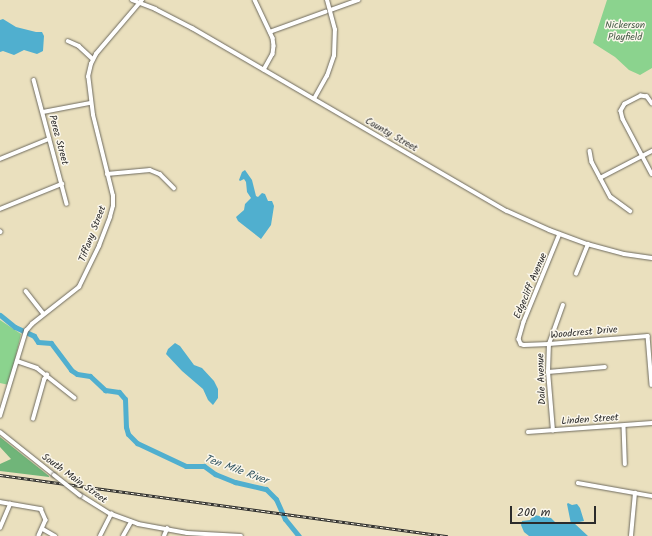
<!DOCTYPE html>
<style>
body{margin:0}
#map{position:relative;width:652px;height:536px;overflow:hidden;background:#eae0be;font-family:Kalam,sans-serif}
div>[style]{position:absolute}
.green>*{inset:0;background:#8bd38e}
.forest>*{inset:0;background:#70b579}
.water>*{inset:0;background:#50afcf}
.river>*{height:5px;margin:-2.5px;padding:0 2.5px;transform-origin:2.5px;border-radius:2.5px;background:#50afcf}
.roads{filter:drop-shadow(0 0 1px #6e6a5e) drop-shadow(0 0 1px #6e6a5e)}
.minor>*{height:3.5px;margin:-1.75px;padding:0 1.75px;transform-origin:1.75px;border-radius:1.75px;background:#fff}
.major>*{height:4px;margin:-2px;padding:0 2px;transform-origin:2px;border-radius:2px;background:#fff}
.rail>*{height:2.5px;margin-top:-1.25px;transform-origin:0;background:repeating-linear-gradient(90deg,#fbf7ec 0 3px,#2b2b2b 0 6px);box-sizing:border-box;border-block:1px solid #2b2b2b}
.bridges{filter:drop-shadow(0 0 1px #6e6a5e) drop-shadow(0 0 1px #6e6a5e)}
.major-bridge>*{height:4px;margin:-2px;padding:0 2px;transform-origin:2px;border-radius:2px;background:#fff}
span{translate:-50% -50%;white-space:nowrap;text-align:center;line-height:1.15;-webkit-text-stroke:3px #fbf7ec;paint-order:stroke}
.park-label{font-size:10px;color:#485d49}
.street-label{font-size:10px;color:#2b2b2b}
.water-label{font-size:11px;color:#385964;font-style:italic}
.scale{position:absolute;left:510px;top:506px;width:86px;height:18px;box-sizing:border-box;border:2px solid #2b2b2b;border-top:0;padding-left:5px;font-size:12px;line-height:14px;white-space:nowrap;color:#2b2b2b;-webkit-text-stroke:3px #fbf7ec;paint-order:stroke}
</style>
<div id="map">
<div class="green">
<i style="clip-path:polygon(607px 0,652px 0,652px 68px,640px 75px,629px 70px,615px 57px,593px 43px)"></i>
<i style="clip-path:polygon(0 320px,21px 334px,9px 385px,0 383px)"></i>
</div>
<div class="forest">
<i style="clip-path:polygon(0 437px,49px 476px,49px 477px,0 471px,0 464px,11px 459px,0 447px)"></i>
</div>
<div class="water">
<i style="clip-path:polygon(3px 19px,16px 27px,36px 32px,42px 32px,44px 36px,43px 51px,37px 54px,24px 50px,14px 55px,3px 51px,0 52px,0 20px)"></i>
<i style="clip-path:polygon(245px 170px,252px 180px,256px 196px,258px 197px,262px 193px,265px 194px,268px 201px,272px 201px,274px 206px,271px 225px,261px 239px,238px 221px,236px 217px,244px 210px,245px 204px,251px 198px,247px 192px,246px 182px,244px 179px,240px 181px,239px 180px,242px 172px)"></i>
<i style="clip-path:polygon(175px 343px,180px 346px,194px 365px,202px 368px,214px 381px,218px 389px,218px 398px,213px 405px,208px 400px,203px 389px,182px 371px,166px 354px,168px 349px)"></i>
<i style="clip-path:polygon(568px 503px,572px 505px,577px 504px,580px 508px,584px 521px,574px 523px,588px 536px,529px 536px,524px 532px,521px 525px,522px 521px,530px 520px,534px 515px,551px 518px,556px 523px,571px 524px,567px 504px)"></i>
</div>
<div class="river">
<i style="left:0;top:315px;width:19px;rotate:39deg"></i>
<i style="left:15px;top:327px;width:21px;rotate:25deg"></i>
<i style="left:34px;top:336px;width:7px;rotate:56deg"></i>
<i style="left:38px;top:342px;width:13px;rotate:4deg"></i>
<i style="left:51px;top:343px;width:34px;rotate:53deg"></i>
<i style="left:71px;top:370px;width:7px;rotate:34deg"></i>
<i style="left:77px;top:374px;width:13px;rotate:9deg"></i>
<i style="left:90px;top:376px;width:21px;rotate:43deg"></i>
<i style="left:105px;top:390px;width:14px;rotate:8deg"></i>
<i style="left:119px;top:392px;width:9px;rotate:49deg"></i>
<i style="left:125px;top:399px;width:28px;rotate:88deg"></i>
<i style="left:126px;top:427px;width:7px;rotate:74deg"></i>
<i style="left:128px;top:434px;width:13px;rotate:45deg"></i>
<i style="left:137px;top:443px;width:54px;rotate:25.1deg"></i>
<i style="left:186px;top:466px;width:18px"></i>
<i style="left:204px;top:466px;width:14px;rotate:36deg"></i>
<i style="left:215px;top:474px;width:22px;rotate:22deg"></i>
<i style="left:235px;top:482px;width:32px;rotate:13deg"></i>
<i style="left:266px;top:489px;width:14px;rotate:45deg"></i>
<i style="left:276px;top:499px;width:22px;rotate:66deg"></i>
<i style="left:285px;top:519px;width:22px;rotate:51deg"></i>
</div>
<div class="roads">
<div class="minor">
<i style="left:255px;top:0;width:42px;rotate:64.7deg"></i>
<i style="left:273px;top:38px;width:8px;rotate:83deg"></i>
<i style="left:274px;top:46px;width:8px;rotate:97deg"></i>
<i style="left:273px;top:54px;width:18px;rotate:119deg"></i>
<i style="left:331px;top:10px;width:29px;rotate:-20deg"></i>
<i style="left:270px;top:32px;width:59px;rotate:-20deg"></i>
<i style="left:68px;top:41px;width:12px;rotate:24deg"></i>
<i style="left:79px;top:46px;width:19px;rotate:43deg"></i>
<i style="left:34px;top:80px;width:128px;rotate:75.1deg"></i>
<i style="left:314px;top:99px;width:26px;rotate:-61deg"></i>
<i style="left:327px;top:76px;width:21px;rotate:-71deg"></i>
<i style="left:334px;top:56px;width:26px;rotate:-88deg"></i>
<i style="left:335px;top:30px;width:31px;rotate:-105deg"></i>
<i style="left:652px;top:104px;width:9px;rotate:-126deg"></i>
<i style="left:647px;top:97px;width:6px;rotate:-171deg"></i>
<i style="left:641px;top:96px;width:18px;rotate:153deg"></i>
<i style="left:625px;top:104px;width:8px;rotate:120deg"></i>
<i style="left:621px;top:111px;width:8px;rotate:76deg"></i>
<i style="left:623px;top:119px;width:62px;rotate:62.2deg"></i>
<i style="left:43px;top:112px;width:48px;rotate:-10.8deg"></i>
<i style="left:590px;top:151px;width:11px;rotate:80deg"></i>
<i style="left:592px;top:162px;width:40px;rotate:62deg"></i>
<i style="left:611px;top:197px;width:24px;rotate:36deg"></i>
<i style="left:0;top:159px;width:53px;rotate:-22.2deg"></i>
<i style="left:107px;top:174px;width:43px;rotate:-5.3deg"></i>
<i style="left:150px;top:170px;width:11px;rotate:22deg"></i>
<i style="left:160px;top:174px;width:20px;rotate:45deg"></i>
<i style="left:600px;top:178px;width:59px;rotate:-27.4deg"></i>
<i style="left:0;top:209px;width:67px;rotate:-22deg"></i>
<i style="left:0;top:231px;width:1px;rotate:45deg"></i>
<i style="left:560px;top:234px;width:95px;rotate:112.2deg"></i>
<i style="left:524px;top:322px;width:18px;rotate:106deg"></i>
<i style="left:519px;top:339px;width:5px;rotate:68deg"></i>
<i style="left:521px;top:344px;width:3px;rotate:18deg"></i>
<i style="left:524px;top:345px;width:25px;rotate:-2deg"></i>
<i style="left:549px;top:344px;width:99px;rotate:-4.6deg"></i>
<i style="left:648px;top:336px;width:49px;rotate:85.3deg"></i>
<i style="left:576px;top:274px;width:32px;rotate:-68deg"></i>
<i style="left:26px;top:291px;width:29px;rotate:52deg"></i>
<i style="left:17px;top:361px;width:21px;rotate:19deg"></i>
<i style="left:37px;top:368px;width:48px;rotate:38.3deg"></i>
<i style="left:548px;top:372px;width:57px;rotate:-5deg"></i>
<i style="left:0;top:416px;width:89px;rotate:-73deg"></i>
<i style="left:26px;top:331px;width:9px;rotate:-49deg"></i>
<i style="left:32px;top:324px;width:60px;rotate:-38.2deg"></i>
<i style="left:79px;top:287px;width:46px;rotate:-64deg"></i>
<i style="left:99px;top:246px;width:31px;rotate:-69deg"></i>
<i style="left:110px;top:217px;width:11px;rotate:-75deg"></i>
<i style="left:113px;top:206px;width:10px;rotate:-90deg"></i>
<i style="left:113px;top:196px;width:83px;rotate:-103.9deg"></i>
<i style="left:93px;top:115px;width:38px;rotate:-97deg"></i>
<i style="left:88px;top:77px;width:13px;rotate:-77deg"></i>
<i style="left:91px;top:64px;width:11px;rotate:-63deg"></i>
<i style="left:96px;top:54px;width:71px;rotate:-49.6deg"></i>
<i style="left:33px;top:419px;width:41px;rotate:-74.2deg"></i>
<i style="left:44px;top:380px;width:6px;rotate:-59deg"></i>
<i style="left:624px;top:426px;width:38px;rotate:88deg"></i>
<i style="left:553px;top:431px;width:59px;rotate:-94.8deg"></i>
<i style="left:548px;top:372px;width:28px;rotate:-88deg"></i>
<i style="left:549px;top:344px;width:41px;rotate:-70.3deg"></i>
<i style="left:528px;top:432px;width:124px;rotate:-4.2deg"></i>
<i style="left:578px;top:483px;width:75px;rotate:10deg"></i>
<i style="left:0;top:502px;width:42px;rotate:9.7deg"></i>
<i style="left:41px;top:509px;width:12px;rotate:66deg"></i>
<i style="left:46px;top:520px;width:17px;rotate:114deg"></i>
<i style="left:0;top:528px;width:26px;rotate:-67deg"></i>
<i style="left:43px;top:529px;width:14px;rotate:30deg"></i>
<i style="left:100px;top:536px;width:25px;rotate:-63deg"></i>
<i style="left:123px;top:536px;width:16px;rotate:-60deg"></i>
<i style="left:164px;top:536px;width:8px;rotate:-67deg"></i>
<i style="left:631px;top:536px;width:43px;rotate:-84.7deg"></i>
</div>
<div class="major">
<i style="left:132px;top:0;width:25px;rotate:21deg"></i>
<i style="left:155px;top:9px;width:42px;rotate:27.2deg"></i>
<i style="left:192px;top:28px;width:364px;rotate:30.2deg"></i>
<i style="left:507px;top:211px;width:46px;rotate:24.3deg"></i>
<i style="left:549px;top:230px;width:40px;rotate:20.2deg"></i>
<i style="left:587px;top:244px;width:38px;rotate:15deg"></i>
<i style="left:624px;top:254px;width:28px;rotate:8deg"></i>
<i style="left:0;top:432px;width:69px;rotate:38.5deg"></i>
<i style="left:80px;top:495px;width:36px;rotate:32deg"></i>
<i style="left:111px;top:514px;width:29px;rotate:20deg"></i>
<i style="left:138px;top:524px;width:50px;rotate:10.4deg"></i>
<i style="left:187px;top:533px;width:54px;rotate:3.2deg"></i>
</div>
</div>
<div class="rail">
<i style="left:0;top:475px;width:452px;rotate:7.8deg"></i>
</div>
<div class="bridges">
<div class="major-bridge">
<i style="left:54px;top:475px;width:33px;rotate:38deg"></i>
</div>
</div>
<div class="park-label">
<span style="left:625px;top:31px">Nickerson<br>Playfield</span>
</div>
<div class="street-label">
<span style="left:391px;top:135px;rotate:30deg">County Street</span>
<span style="left:58px;top:140px;rotate:75deg">Perez Street</span>
<span style="left:93px;top:234px;rotate:-69deg">Tiffany Street</span>
<span style="left:531px;top:286px;rotate:-67deg">Edgecliff Avenue</span>
<span style="left:584px;top:333px;rotate:-5deg">Woodcrest Drive</span>
<span style="left:542px;top:379px;rotate:-92deg">Dale Avenue</span>
<span style="left:590px;top:420px;rotate:-4deg">Linden Street</span>
<span style="left:74px;top:479px;rotate:36deg">South Main Street</span>
</div>
<div class="water-label">
<span style="left:236px;top:470px;rotate:20deg">Ten Mile River</span>
</div>
<div class="scale">200 m</div>
</div>
